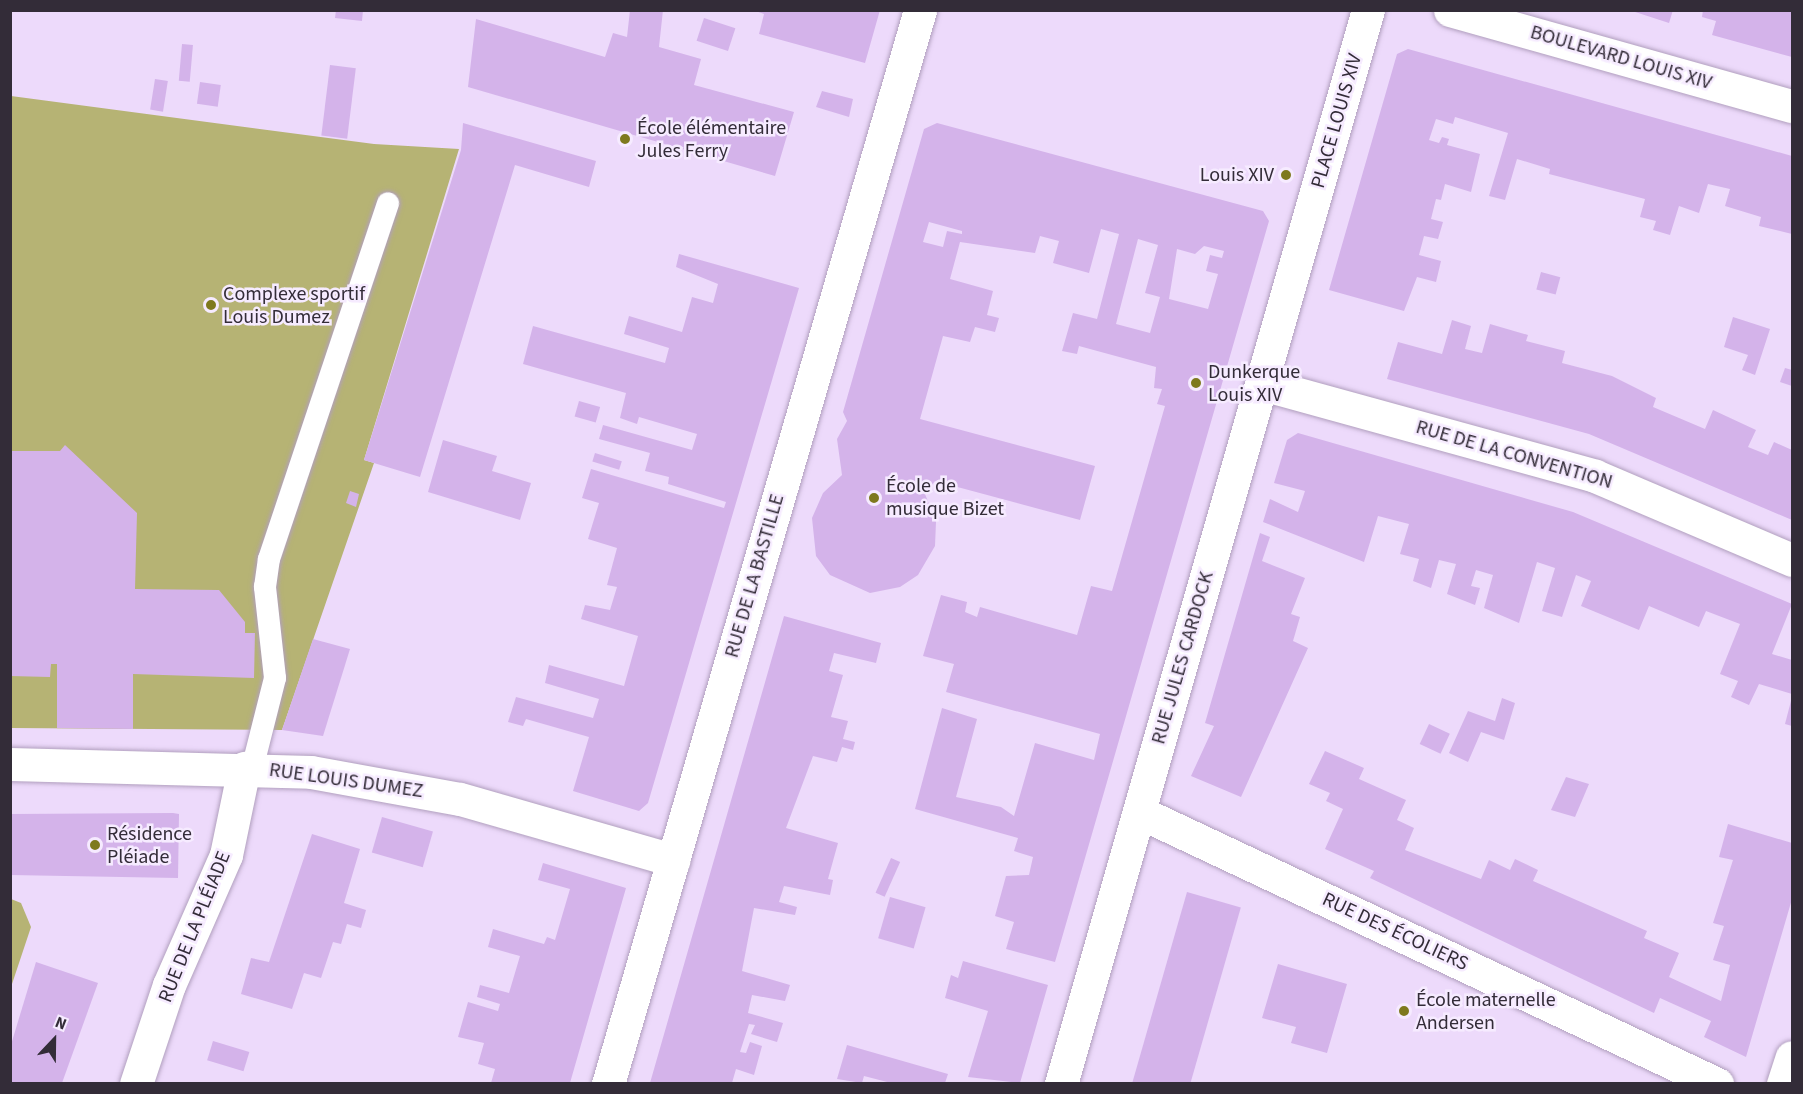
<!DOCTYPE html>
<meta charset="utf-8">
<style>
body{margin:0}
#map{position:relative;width:1803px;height:1094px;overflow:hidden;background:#eddafb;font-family:"Source Sans 3",sans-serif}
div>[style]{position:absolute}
.green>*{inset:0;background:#b6b374}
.building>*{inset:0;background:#d4b3ea;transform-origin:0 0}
.roads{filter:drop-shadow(0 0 2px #b19fbe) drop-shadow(0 0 2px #b19fbe)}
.lane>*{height:22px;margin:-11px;padding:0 11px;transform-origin:11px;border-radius:11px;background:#fff}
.street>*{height:33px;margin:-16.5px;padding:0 16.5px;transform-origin:16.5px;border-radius:16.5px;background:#fff}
.dots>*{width:16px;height:16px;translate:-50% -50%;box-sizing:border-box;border:3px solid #f6ebff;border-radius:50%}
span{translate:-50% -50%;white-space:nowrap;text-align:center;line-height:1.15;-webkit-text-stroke:5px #f6ebff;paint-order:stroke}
.street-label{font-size:20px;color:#332c38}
.poi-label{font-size:20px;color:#332c38}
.left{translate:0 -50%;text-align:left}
.right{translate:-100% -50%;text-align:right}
.frame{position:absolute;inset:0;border:12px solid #332c38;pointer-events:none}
.north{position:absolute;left:24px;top:1010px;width:60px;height:60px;-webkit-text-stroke:4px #f6ebff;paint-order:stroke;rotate:22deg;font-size:16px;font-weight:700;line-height:24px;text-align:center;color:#332c38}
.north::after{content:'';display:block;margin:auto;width:21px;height:27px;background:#332c38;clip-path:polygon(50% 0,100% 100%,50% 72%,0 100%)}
</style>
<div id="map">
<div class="green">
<i style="clip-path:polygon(11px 96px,374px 144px,459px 149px,364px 460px,374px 463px,282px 730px,11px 728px)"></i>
<i style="clip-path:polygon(11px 899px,21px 903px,31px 927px,11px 987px)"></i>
</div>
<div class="building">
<i style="clip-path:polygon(336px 10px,363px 10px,362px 21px,335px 18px)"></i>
<i style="clip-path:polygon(630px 10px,663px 10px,659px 47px,701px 59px,694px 85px,794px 112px,775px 176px,468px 87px,476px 19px,605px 57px,613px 33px,627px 37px)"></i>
<i style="clip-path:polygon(753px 10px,880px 10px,865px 63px,759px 34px,764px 14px)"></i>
<i style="clip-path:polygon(1629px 10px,1673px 10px,1669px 23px)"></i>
<i style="clip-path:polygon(1703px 10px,1792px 10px,1792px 57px,1712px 35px,1716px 21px,1702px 17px)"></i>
<i style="left:704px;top:18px;width:33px;height:24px;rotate:18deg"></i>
<i style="left:182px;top:44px;width:11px;height:37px;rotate:5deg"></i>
<i style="clip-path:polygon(1408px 49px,1792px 156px,1792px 234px,1759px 226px,1761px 217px,1725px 206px,1730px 189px,1708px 184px,1699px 213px,1679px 206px,1670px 235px,1653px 230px,1656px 221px,1640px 217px,1645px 199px,1549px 174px,1550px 169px,1517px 159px,1505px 200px,1489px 196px,1508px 133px,1455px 117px,1453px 124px,1436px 119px,1429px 140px,1439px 143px,1442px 137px,1449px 139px,1447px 145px,1480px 154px,1471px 192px,1445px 184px,1441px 200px,1436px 199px,1431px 219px,1443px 222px,1438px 239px,1424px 236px,1419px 255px,1441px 261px,1436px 282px,1417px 277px,1404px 311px,1329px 290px,1397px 54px)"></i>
<i style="left:330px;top:65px;width:26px;height:71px;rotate:7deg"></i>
<i style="left:155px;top:79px;width:13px;height:31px;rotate:9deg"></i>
<i style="left:200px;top:82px;width:21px;height:22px;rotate:8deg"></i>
<i style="clip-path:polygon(822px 91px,853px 99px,849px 117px,816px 107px)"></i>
<i style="clip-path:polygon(463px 123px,596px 161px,589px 187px,515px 165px,420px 477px,364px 460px,461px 150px)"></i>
<i style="clip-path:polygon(evenodd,937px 123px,1263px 211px,1269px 221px,1055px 962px,1006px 949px,1014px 922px,995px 916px,1006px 876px,1029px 875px,1033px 857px,1014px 851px,1018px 838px,915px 809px,942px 708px,977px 719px,956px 797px,1001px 807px,1014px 816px,1035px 743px,1094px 760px,1100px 734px,946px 692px,954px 664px,923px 656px,941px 595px,967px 602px,965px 612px,977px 617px,980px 607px,1077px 635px,1091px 586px,1112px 591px,1165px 406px,1157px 404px,1162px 389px,1154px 388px,1156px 367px,1079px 346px,1077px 354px,1062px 351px,1073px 313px,1097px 319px,1119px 234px,1101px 229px,1089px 273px,1053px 263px,1059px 241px,1040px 236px,1035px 253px,960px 242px,950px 279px,993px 291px,987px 315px,999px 318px,995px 332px,975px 327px,970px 342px,943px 336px,920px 419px,1095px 466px,1080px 520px,935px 481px,925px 494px,936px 522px,935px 546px,918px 575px,900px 587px,870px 593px,830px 575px,816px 556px,812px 518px,823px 493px,842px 475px,837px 439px,847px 421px,843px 412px,924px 129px,937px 123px,929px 222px,962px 231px,962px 234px,947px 231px,943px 247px,923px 242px,929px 222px,937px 123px,1138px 239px,1158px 245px,1145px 293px,1160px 297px,1150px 333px,1116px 324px,1138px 239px,937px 123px,1204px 246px,1224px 251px,1222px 258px,1210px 255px,1206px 271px,1218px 274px,1208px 309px,1169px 299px,1177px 249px,1195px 254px,1204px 246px)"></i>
<i style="clip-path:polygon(679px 254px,799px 288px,648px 803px,639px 811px,573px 791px,589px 737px,526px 719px,523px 726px,508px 722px,516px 697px,593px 718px,599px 699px,545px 683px,549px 665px,624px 686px,638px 636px,581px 619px,585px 605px,610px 610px,617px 587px,607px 585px,617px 548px,588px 539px,599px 503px,582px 498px,591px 469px,724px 508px,726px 502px,668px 484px,669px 477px,645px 471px,650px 453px,599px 439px,603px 425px,692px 450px,697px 434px,639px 417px,637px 424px,620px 418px,626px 393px,523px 364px,533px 326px,665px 363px,669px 348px,624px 334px,629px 316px,682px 332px,692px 297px,713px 303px,718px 284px,676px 267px)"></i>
<i style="left:1541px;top:272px;width:20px;height:18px;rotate:15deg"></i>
<i style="clip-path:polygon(1733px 317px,1770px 329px,1755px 375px,1742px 370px,1748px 355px,1724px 347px)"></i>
<i style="clip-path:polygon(1452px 320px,1471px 326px,1465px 349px,1482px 353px,1490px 324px,1528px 335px,1526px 341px,1565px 351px,1562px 363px,1612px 376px,1656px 398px,1653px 407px,1705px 429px,1713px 410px,1756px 430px,1748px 447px,1768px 455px,1774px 442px,1792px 450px,1792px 520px,1589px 434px,1387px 379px,1398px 342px,1442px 354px)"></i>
<i style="clip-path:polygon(1785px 368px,1792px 370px,1792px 386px,1780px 382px)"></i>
<i style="left:579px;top:401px;width:22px;height:16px;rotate:16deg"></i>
<i style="clip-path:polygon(1298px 433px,1573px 512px,1792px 604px,1772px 654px,1792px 660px,1792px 694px,1759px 684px,1749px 705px,1731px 697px,1738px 681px,1720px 674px,1740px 624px,1706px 611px,1699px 627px,1649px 606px,1639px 630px,1581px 606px,1591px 581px,1576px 575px,1562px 617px,1542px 611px,1555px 568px,1537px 562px,1519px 623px,1484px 608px,1493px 575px,1476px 570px,1471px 586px,1480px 588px,1475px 605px,1447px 594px,1456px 564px,1439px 560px,1431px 588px,1413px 581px,1419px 559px,1400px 554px,1409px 524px,1378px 516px,1364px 562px,1263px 522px,1270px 499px,1298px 512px,1305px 491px,1274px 483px,1287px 440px)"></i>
<i style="clip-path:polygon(443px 440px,497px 456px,492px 471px,531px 483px,520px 520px,428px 492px)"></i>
<i style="clip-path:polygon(65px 445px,137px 513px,135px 589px,219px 590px,245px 622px,245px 633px,255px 633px,254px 678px,133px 674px,133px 729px,57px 728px,57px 664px,51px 664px,50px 677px,10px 676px,10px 451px,60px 451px)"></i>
<i style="left:595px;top:453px;width:28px;height:9px;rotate:17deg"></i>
<i style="clip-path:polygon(350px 491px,359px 494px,356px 507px,346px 503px)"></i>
<i style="clip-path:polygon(1260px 533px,1270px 537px,1262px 561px,1305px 578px,1291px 614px,1300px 617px,1293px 641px,1308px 648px,1241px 797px,1191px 776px,1214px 726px,1205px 723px)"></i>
<i style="clip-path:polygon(784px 616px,881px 643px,876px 663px,834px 653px,829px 671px,843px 675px,831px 717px,848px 721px,843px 739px,855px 742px,853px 750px,842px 747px,837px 762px,813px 756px,786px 828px,838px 843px,828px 879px,833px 880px,830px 895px,784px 886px,779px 902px,797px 907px,795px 915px,754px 908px,742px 971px,790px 985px,785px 1001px,752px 995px,748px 1013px,783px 1023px,777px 1042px,751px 1034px,755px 1025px,749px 1024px,740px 1052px,746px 1053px,750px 1042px,762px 1046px,754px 1075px,736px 1069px,732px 1083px,650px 1083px)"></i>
<i style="clip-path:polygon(313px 639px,350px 649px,323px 736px,282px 730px)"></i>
<i style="clip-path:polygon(1792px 697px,1792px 726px,1785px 724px)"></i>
<i style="clip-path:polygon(1502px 698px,1515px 703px,1504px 740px,1481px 732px,1468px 762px,1449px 753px,1468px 711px,1495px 721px)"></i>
<i style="left:1429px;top:724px;width:23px;height:22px;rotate:25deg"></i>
<i style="clip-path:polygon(1325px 751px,1364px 768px,1359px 779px,1406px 800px,1397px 820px,1414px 828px,1405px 850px,1481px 879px,1489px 860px,1510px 870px,1515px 859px,1538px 870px,1533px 881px,1647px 931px,1644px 938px,1679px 953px,1669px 977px,1721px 1001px,1730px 965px,1713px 960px,1724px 926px,1713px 923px,1733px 860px,1719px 857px,1728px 824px,1792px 843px,1792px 899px,1746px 1057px,1704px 1037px,1711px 1021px,1660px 998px,1654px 1013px,1370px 878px,1374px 871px,1325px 849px,1343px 809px,1326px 801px,1330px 793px,1309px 784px)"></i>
<i style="clip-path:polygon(1566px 777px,1589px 784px,1575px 817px,1551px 810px)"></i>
<i style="clip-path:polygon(173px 813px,179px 814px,178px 878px,10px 875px,10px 814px)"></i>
<i style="left:382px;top:817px;width:53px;height:37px;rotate:16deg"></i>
<i style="clip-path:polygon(312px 834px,360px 849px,344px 903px,366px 910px,361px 928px,347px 924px,341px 944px,333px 942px,321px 978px,304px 973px,292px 1009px,241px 994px,251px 958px,269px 962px)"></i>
<i style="left:891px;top:858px;width:10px;height:38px;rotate:24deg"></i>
<i style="clip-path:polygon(543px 863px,626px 888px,570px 1083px,491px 1083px,495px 1069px,478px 1064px,484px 1043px,458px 1037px,468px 1002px,498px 1011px,500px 1004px,477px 997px,480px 985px,509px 993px,520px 956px,488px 947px,493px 929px,544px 944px,547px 937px,555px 940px,570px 889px,538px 880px)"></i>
<i style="left:1187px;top:892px;width:56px;height:199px;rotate:16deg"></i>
<i style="left:890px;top:897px;width:37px;height:43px;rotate:16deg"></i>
<i style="clip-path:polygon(963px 961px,1048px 985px,1020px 1083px,968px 1077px,988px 1011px,945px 998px,951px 975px,958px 978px)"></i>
<i style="clip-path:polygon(36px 962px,98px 983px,62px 1083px,10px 1083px,10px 1048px)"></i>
<i style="clip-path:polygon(1278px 964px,1347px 984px,1327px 1053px,1291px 1043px,1296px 1027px,1262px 1018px)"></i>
<i style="left:213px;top:1041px;width:38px;height:20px;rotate:17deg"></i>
<i style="clip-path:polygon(847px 1045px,948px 1074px,945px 1083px,891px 1083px,864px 1076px,862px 1083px,837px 1079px)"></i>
</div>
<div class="roads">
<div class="lane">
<i style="left:252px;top:769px;width:94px;rotate:-75.8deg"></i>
<i style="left:275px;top:678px;width:92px;rotate:-96.3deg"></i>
<i style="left:265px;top:587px;width:28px;rotate:-82deg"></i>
<i style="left:269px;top:559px;width:375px;rotate:-71.5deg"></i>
</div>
<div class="street">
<i style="left:1450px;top:10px;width:355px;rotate:15.7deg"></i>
<i style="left:1262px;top:384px;width:345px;rotate:15.4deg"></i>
<i style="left:1595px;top:476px;width:214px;rotate:23.1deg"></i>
<i style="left:10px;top:764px;width:301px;rotate:1.5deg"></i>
<i style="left:311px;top:772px;width:151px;rotate:10.3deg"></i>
<i style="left:460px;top:799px;width:222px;rotate:16deg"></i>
<i style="left:1139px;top:812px;width:639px;rotate:25.2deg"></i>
<i style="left:136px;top:1084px;width:104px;rotate:-71.6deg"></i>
<i style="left:169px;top:985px;width:142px;rotate:-66.3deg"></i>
<i style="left:226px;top:855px;width:89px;rotate:-78.3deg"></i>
<i style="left:608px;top:1084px;width:1118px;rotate:-73.8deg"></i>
<i style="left:1061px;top:1084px;width:1117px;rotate:-74.05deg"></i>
<i style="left:1783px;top:1084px;width:28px;rotate:-72deg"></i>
</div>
</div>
<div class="dots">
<i style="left:625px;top:139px;background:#7e791e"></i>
<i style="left:1286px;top:175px;background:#7e791e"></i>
<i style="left:211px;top:305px;background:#7e791e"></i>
<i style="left:1196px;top:383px;background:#7e791e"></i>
<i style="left:874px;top:498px;background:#7e791e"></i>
<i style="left:95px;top:845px;background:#7e791e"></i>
<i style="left:1404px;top:1011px;background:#7e791e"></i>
</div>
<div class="street-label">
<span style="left:1621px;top:58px;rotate:16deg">BOULEVARD LOUIS XIV</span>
<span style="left:1337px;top:121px;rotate:-74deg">PLACE LOUIS XIV</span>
<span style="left:1514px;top:455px;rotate:16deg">RUE DE LA CONVENTION</span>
<span style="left:755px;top:576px;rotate:-74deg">RUE DE LA BASTILLE</span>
<span style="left:1183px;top:658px;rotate:-74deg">RUE JULES CARDOCK</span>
<span style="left:346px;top:781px;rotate:8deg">RUE LOUIS DUMEZ</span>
<span style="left:195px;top:927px;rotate:-68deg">RUE DE LA PLÉIADE</span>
<span style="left:1395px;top:932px;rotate:25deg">RUE DES ÉCOLIERS</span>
</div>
<div class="poi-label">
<span class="left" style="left:637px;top:140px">École élémentaire<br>Jules Ferry</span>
<span class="right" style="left:1274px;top:175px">Louis XIV</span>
<span class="left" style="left:223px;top:306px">Complexe sportif<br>Louis Dumez</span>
<span class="left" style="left:1208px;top:384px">Dunkerque<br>Louis XIV</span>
<span class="left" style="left:886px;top:498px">École de<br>musique Bizet</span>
<span class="left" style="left:107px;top:846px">Résidence<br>Pléiade</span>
<span class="left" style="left:1416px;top:1012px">École maternelle<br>Andersen</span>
</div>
<div class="frame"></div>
<div class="north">N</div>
</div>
